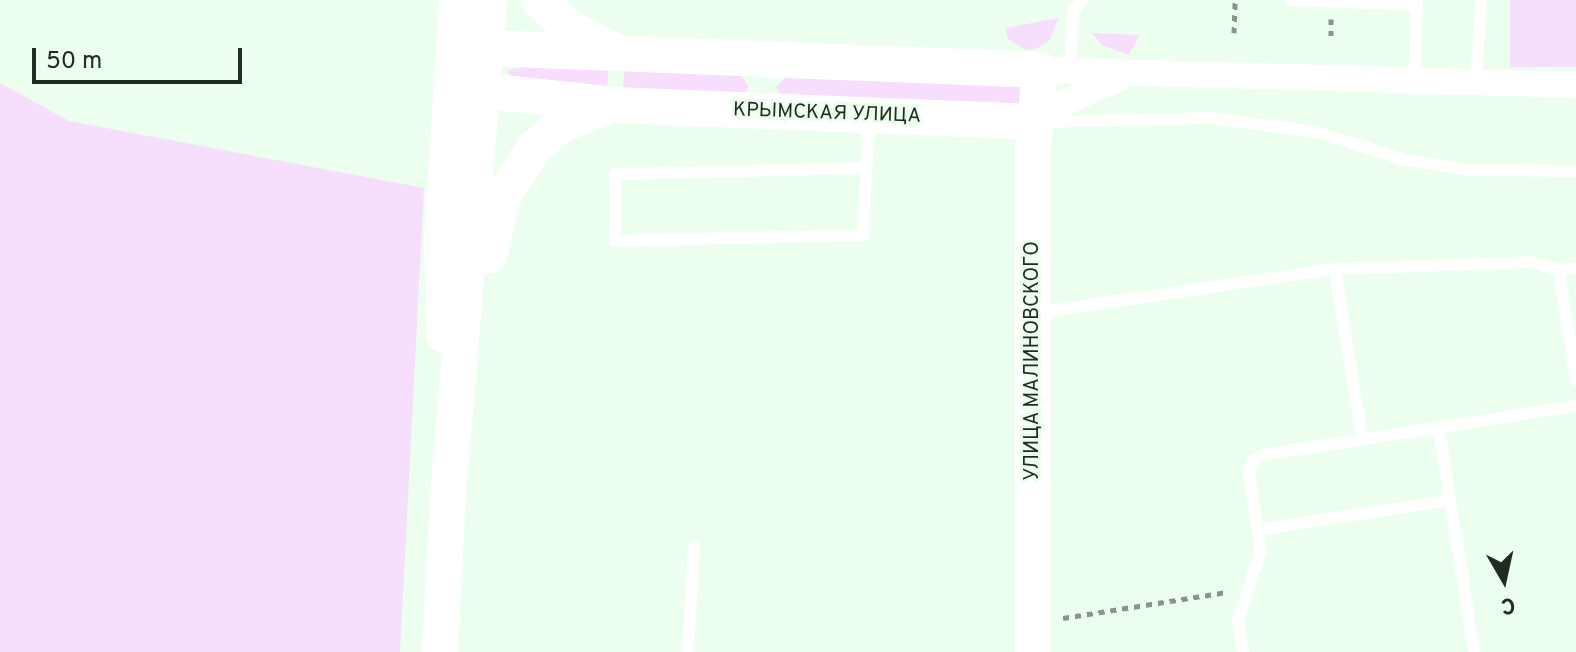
<!DOCTYPE html>
<meta charset="utf-8">
<style>
body{margin:0}
#map{position:relative;width:1576px;height:652px;overflow:hidden;background:#ecfeed;font-family:Overpass,sans-serif}
div>[style]{position:absolute}
.green>*{inset:0;background:#f6defc;transform-origin:0 0}
.path>*{height:5px;margin-top:-2.5px;transform-origin:0;background:repeating-linear-gradient(90deg,#889688 0 6px,transparent 0 12px)}
.lane>*{height:12px;margin:-6px;padding:0 6px;transform-origin:6px;border-radius:6px;background:#fff}
.street>*{height:26px;margin:-13px;padding:0 13px;transform-origin:13px;border-radius:13px;background:#fff}
.secondary>*{height:36px;margin:-18px;padding:0 18px;transform-origin:18px;border-radius:18px;background:#fff}
span{translate:-50% -50%;white-space:nowrap;text-align:center;line-height:1.15;-webkit-text-stroke:6px #ecfeed;paint-order:stroke}
.street-label{font-size:20px;color:#212c21}
.north{position:absolute;left:1464px;top:540px;width:80px;height:80px;-webkit-text-stroke:6px #ecfeed;paint-order:stroke;rotate:171deg;font-size:22px;font-weight:700;line-height:32px;text-align:center;color:#212c21}
.north::after{content:'';display:block;margin:auto;width:28px;height:36px;background:#212c21;clip-path:polygon(50% 0,100% 100%,50% 72%,0 100%)}
.scale{position:absolute;left:32px;top:48px;width:210px;height:36px;box-sizing:border-box;border:4px solid #212c21;border-top:0;padding-left:10px;font-size:24px;line-height:28px;white-space:nowrap;color:#212c21;-webkit-text-stroke:6px #ecfeed;paint-order:stroke}
</style>
<div id="map">
<div class="green">
<i style="left:1510px;top:0;width:66px;height:67px"></i>
<i style="clip-path:polygon(1059px 18px,1049px 41px,1038px 48px,1026px 50px,1008px 39px,1005px 28px)"></i>
<i style="clip-path:polygon(1092px 33px,1140px 35px,1129px 55px,1102px 45px)"></i>
<i style="clip-path:polygon(525px 67px,608px 70px,607px 91px,511px 77px,506px 70px)"></i>
<i style="clip-path:polygon(624px 71px,740px 75px,749px 86px,744px 95px,623px 91px)"></i>
<i style="clip-path:polygon(787px 76px,1021px 85px,1025px 105px,781px 96px,776px 87px)"></i>
<i style="clip-path:polygon(0 83px,69px 121px,424px 188px,400px 652px,0 652px)"></i>
</div>
<div class="path">
<i style="left:1234px;top:33px;width:33px;rotate:-88deg"></i>
<i style="left:1331px;top:36px;width:17px;rotate:-90deg"></i>
<i style="left:1063px;top:618px;width:166px;rotate:-9deg"></i>
</div>
<div class="lane">
<i style="left:1291px;top:0;width:126px;rotate:2.3deg"></i>
<i style="left:1070px;top:70px;width:59px;rotate:-87.1deg"></i>
<i style="left:1073px;top:11px;width:15px;rotate:-48deg"></i>
<i style="left:1414px;top:80px;width:80px;rotate:-87.9deg"></i>
<i style="left:1476px;top:82px;width:82px;rotate:-86.5deg"></i>
<i style="left:1045px;top:122px;width:166px;rotate:-1.4deg"></i>
<i style="left:1211px;top:118px;width:106px;rotate:7.6deg"></i>
<i style="left:1316px;top:132px;width:94px;rotate:17.3deg"></i>
<i style="left:1406px;top:160px;width:64px;rotate:9deg"></i>
<i style="left:1469px;top:170px;width:107px;rotate:0.5deg"></i>
<i style="left:866px;top:168px;width:251px;rotate:178.6deg"></i>
<i style="left:615px;top:174px;width:67px;rotate:90deg"></i>
<i style="left:615px;top:241px;width:248px;rotate:-1.4deg"></i>
<i style="left:863px;top:235px;width:116px;rotate:-87deg"></i>
<i style="left:1335px;top:269px;width:173px;rotate:81deg"></i>
<i style="left:1559px;top:270px;width:17px;rotate:-7deg"></i>
<i style="left:1036px;top:313px;width:302px;rotate:-8.4deg"></i>
<i style="left:1335px;top:269px;width:197px;rotate:-2deg"></i>
<i style="left:1532px;top:262px;width:28px;rotate:17deg"></i>
<i style="left:1559px;top:270px;width:111px;rotate:81.2deg"></i>
<i style="left:1439px;top:428px;width:227px;rotate:81.1deg"></i>
<i style="left:1258px;top:530px;width:194px;rotate:-8.9deg"></i>
<i style="left:688px;top:652px;width:106px;rotate:-86.8deg"></i>
<i style="left:1243px;top:652px;width:31px;rotate:-99deg"></i>
<i style="left:1238px;top:621px;width:75px;rotate:-72.1deg"></i>
<i style="left:1261px;top:550px;width:77px;rotate:-99deg"></i>
<i style="left:1249px;top:474px;width:14px;rotate:-73deg"></i>
<i style="left:1253px;top:461px;width:12px;rotate:-31deg"></i>
<i style="left:1263px;top:455px;width:317px;rotate:-8.9deg"></i>
</div>
<div class="street">
<i style="left:1040px;top:70px;width:536px;rotate:1.6deg"></i>
<i style="left:1037px;top:122px;width:33px;rotate:-35deg"></i>
<i style="left:1064px;top:103px;width:61px;rotate:-24.1deg"></i>
</div>
<div class="secondary">
<i style="left:539px;top:0;width:40px;rotate:43deg"></i>
<i style="left:568px;top:27px;width:46px;rotate:27.1deg"></i>
<i style="left:488px;top:48px;width:552px;rotate:2.28deg"></i>
<i style="left:1040px;top:70px;width:78px;rotate:95.1deg"></i>
<i style="left:1033px;top:148px;width:504px;rotate:90deg"></i>
<i style="left:454px;top:65px;width:41px;rotate:39.1deg"></i>
<i style="left:486px;top:91px;width:129px;rotate:6.2deg"></i>
<i style="left:614px;top:105px;width:423px;rotate:2.3deg"></i>
<i style="left:489px;top:256px;width:63px;rotate:-76.2deg"></i>
<i style="left:504px;top:195px;width:54px;rotate:-57.8deg"></i>
<i style="left:533px;top:149px;width:38px;rotate:-41deg"></i>
<i style="left:562px;top:124px;width:46px;rotate:-20.4deg"></i>
<i style="left:444px;top:334px;width:95px;rotate:-91.2deg"></i>
<i style="left:442px;top:239px;width:239px;rotate:-86.4deg"></i>
<i style="left:440px;top:652px;width:157px;rotate:-87.1deg"></i>
<i style="left:448px;top:495px;width:497px;rotate:-85.2deg"></i>
</div>
<div class="street-label">
<span style="left:827px;top:114px;rotate:2deg">КРЫМСКАЯ УЛИЦА</span>
<span style="left:1033px;top:361px;rotate:-90deg">УЛИЦА МАЛИНОВСКОГО</span>
</div>
<div class="north">С</div>
<div class="scale">50 m</div>
</div>
